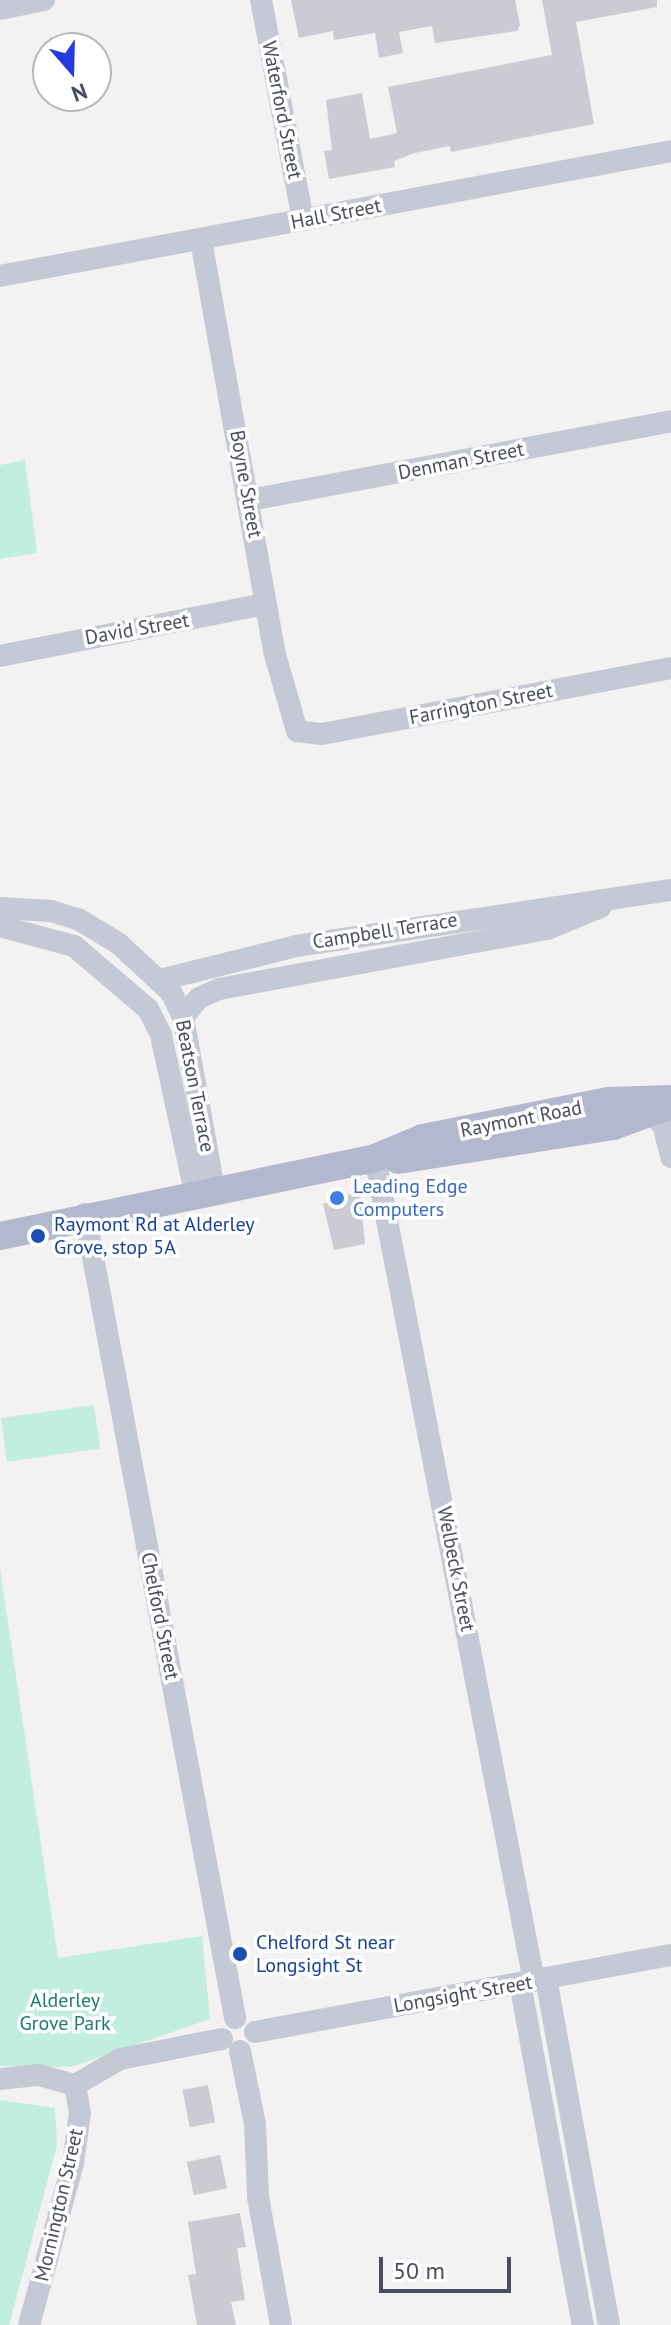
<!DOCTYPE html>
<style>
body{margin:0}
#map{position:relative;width:671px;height:2325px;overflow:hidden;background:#f3f1f1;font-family:"PT Sans",sans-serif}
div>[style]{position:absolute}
.green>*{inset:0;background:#c2eee0;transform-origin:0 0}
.building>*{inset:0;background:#cbccd3;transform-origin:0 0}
.minor>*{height:22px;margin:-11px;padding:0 11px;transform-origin:11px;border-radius:11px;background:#c5c9d5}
.major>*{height:28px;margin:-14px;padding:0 14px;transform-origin:14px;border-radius:14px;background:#b2b8ce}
.dots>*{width:22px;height:22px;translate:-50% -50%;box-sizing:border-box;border:4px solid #fff;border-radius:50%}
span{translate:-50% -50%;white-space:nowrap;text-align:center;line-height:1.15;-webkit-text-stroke:7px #fff;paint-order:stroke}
.street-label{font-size:20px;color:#494e5e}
.shop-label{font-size:20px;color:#366cbe}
.left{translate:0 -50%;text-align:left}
.transit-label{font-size:20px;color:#164399}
.park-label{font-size:20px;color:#1b7d6a}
.north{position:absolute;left:32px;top:32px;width:80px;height:80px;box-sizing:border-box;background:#fff;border:2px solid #b6b8bf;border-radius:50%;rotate:160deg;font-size:22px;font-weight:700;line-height:32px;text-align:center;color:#494e5e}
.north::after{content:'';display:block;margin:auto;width:28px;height:36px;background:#213bdd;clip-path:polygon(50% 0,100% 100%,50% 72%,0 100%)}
.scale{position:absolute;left:379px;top:2257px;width:132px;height:36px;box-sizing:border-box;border:4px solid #494e5e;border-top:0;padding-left:10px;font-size:24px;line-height:28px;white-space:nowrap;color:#494e5e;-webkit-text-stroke:6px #fff;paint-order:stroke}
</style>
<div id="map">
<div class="green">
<i style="clip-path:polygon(25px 460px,37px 553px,0 559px,0 465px)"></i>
<i style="left:94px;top:1405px;width:44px;height:94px;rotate:82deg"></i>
<i style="clip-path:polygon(0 1569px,58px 1958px,202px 1936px,210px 2019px,71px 2067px,0 2066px)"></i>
<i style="clip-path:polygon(0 2100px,55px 2108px,57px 2145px,9px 2325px,0 2325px)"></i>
</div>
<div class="building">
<i style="clip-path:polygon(291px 0,515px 0,520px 25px,517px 31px,435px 43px,432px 26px,399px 32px,403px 53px,379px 58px,375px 33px,334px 40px,333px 31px,299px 38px)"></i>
<i style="clip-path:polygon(542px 0,657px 0,657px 7px,576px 22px,594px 124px,451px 152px,450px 146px,415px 153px,394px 161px,395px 167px,329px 179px,324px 151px,332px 150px,326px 100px,362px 93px,370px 139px,397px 133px,388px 87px,552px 55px)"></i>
<i style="clip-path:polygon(360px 1191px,365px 1244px,334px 1250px,323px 1204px)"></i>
<i style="left:208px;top:2085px;width:38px;height:26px;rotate:79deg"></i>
<i style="left:220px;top:2155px;width:34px;height:34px;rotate:78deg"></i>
<i style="clip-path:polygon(240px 2213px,246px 2247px,237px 2248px,245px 2300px,231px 2302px,236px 2325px,197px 2325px,188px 2275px,196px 2274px,188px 2222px)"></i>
</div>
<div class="minor">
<i style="left:261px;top:0;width:224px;rotate:79.2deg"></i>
<i style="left:0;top:9px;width:45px;rotate:-11.6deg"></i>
<i style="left:201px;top:240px;width:417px;rotate:79.9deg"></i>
<i style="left:274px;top:651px;width:83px;rotate:74deg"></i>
<i style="left:297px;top:731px;width:25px;rotate:7deg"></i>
<i style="left:322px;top:734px;width:355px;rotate:-10.7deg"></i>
<i style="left:0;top:276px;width:683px;rotate:-10.55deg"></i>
<i style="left:250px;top:500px;width:428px;rotate:-10.6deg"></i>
<i style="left:0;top:656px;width:271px;rotate:-11.1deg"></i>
<i style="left:0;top:908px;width:51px;rotate:3.4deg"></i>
<i style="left:51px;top:911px;width:28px;rotate:17deg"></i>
<i style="left:78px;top:919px;width:47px;rotate:31deg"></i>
<i style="left:118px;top:943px;width:72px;rotate:42.8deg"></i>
<i style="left:171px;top:992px;width:28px;rotate:64deg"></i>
<i style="left:183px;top:1017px;width:175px;rotate:79.8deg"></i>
<i style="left:0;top:926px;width:77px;rotate:15.1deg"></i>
<i style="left:74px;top:946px;width:97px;rotate:40.4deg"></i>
<i style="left:148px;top:1009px;width:29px;rotate:63deg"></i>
<i style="left:161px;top:1035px;width:161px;rotate:77.8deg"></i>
<i style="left:160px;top:980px;width:140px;rotate:-14deg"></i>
<i style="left:296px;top:946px;width:379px;rotate:-8.5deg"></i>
<i style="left:183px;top:1017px;width:25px;rotate:-50deg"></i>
<i style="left:199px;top:998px;width:22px;rotate:-24deg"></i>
<i style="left:219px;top:989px;width:333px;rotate:-10.4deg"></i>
<i style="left:547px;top:929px;width:58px;rotate:-22.2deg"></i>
<i style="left:654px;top:1113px;width:18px;rotate:56deg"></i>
<i style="left:664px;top:1128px;width:30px;rotate:76deg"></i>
<i style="left:375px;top:1158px;width:838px;rotate:79.07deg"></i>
<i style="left:85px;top:1214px;width:818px;rotate:79.43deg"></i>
<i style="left:546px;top:1978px;width:353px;rotate:79.7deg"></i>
<i style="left:520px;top:1983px;width:348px;rotate:79.6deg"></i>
<i style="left:255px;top:2032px;width:423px;rotate:-10.5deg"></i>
<i style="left:240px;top:2051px;width:75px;rotate:78.4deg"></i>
<i style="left:255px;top:2124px;width:73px;rotate:87.6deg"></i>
<i style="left:258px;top:2197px;width:130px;rotate:79.8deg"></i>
<i style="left:0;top:2079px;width:39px;rotate:-6deg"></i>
<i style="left:39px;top:2075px;width:37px;rotate:16deg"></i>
<i style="left:75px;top:2085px;width:52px;rotate:-30deg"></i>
<i style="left:120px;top:2059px;width:104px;rotate:-11.1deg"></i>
<i style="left:29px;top:2325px;width:168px;rotate:-74.8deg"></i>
<i style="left:73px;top:2163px;width:50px;rotate:-82deg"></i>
<i style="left:80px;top:2113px;width:28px;rotate:-100deg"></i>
</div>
<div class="major">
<i style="left:398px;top:1160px;width:218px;rotate:-9deg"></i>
<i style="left:613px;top:1126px;width:62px;rotate:-19.9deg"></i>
<i style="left:0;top:1236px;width:383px;rotate:-11.7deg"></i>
<i style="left:375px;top:1158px;width:52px;rotate:-22.6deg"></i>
<i style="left:423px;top:1138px;width:189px;rotate:-11.3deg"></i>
<i style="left:608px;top:1101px;width:63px;rotate:-1.8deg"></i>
</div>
<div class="dots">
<i style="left:337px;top:1198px;background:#3f7fe0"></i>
<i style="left:38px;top:1236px;background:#1a4fb4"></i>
<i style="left:240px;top:1954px;background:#1a4fb4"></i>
</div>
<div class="street-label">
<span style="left:282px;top:110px;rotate:79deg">Waterford Street</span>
<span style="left:336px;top:214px;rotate:-11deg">Hall Street</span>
<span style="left:461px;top:461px;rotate:-11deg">Denman Street</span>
<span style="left:246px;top:484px;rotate:80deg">Boyne Street</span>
<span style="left:137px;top:629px;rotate:-10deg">David Street</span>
<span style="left:481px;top:704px;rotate:-11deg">Farrington Street</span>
<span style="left:385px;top:931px;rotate:-9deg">Campbell Terrace</span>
<span style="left:195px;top:1086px;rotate:79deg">Beatson Terrace</span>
<span style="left:521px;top:1119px;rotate:-11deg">Raymont Road</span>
<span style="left:456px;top:1569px;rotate:79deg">Welbeck Street</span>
<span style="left:160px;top:1616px;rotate:79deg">Chelford Street</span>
<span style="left:463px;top:1994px;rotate:-10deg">Longsight Street</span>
<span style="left:59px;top:2205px;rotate:-77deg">Mornington Street</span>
</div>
<div class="shop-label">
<span class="left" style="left:353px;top:1198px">Leading Edge<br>Computers</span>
</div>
<div class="transit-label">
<span class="left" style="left:54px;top:1236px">Raymont Rd at Alderley<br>Grove, stop 5A</span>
<span class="left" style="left:256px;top:1954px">Chelford St near<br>Longsight St</span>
</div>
<div class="park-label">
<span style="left:65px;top:2012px">Alderley<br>Grove Park</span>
</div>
<div class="north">N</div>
<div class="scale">50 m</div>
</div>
